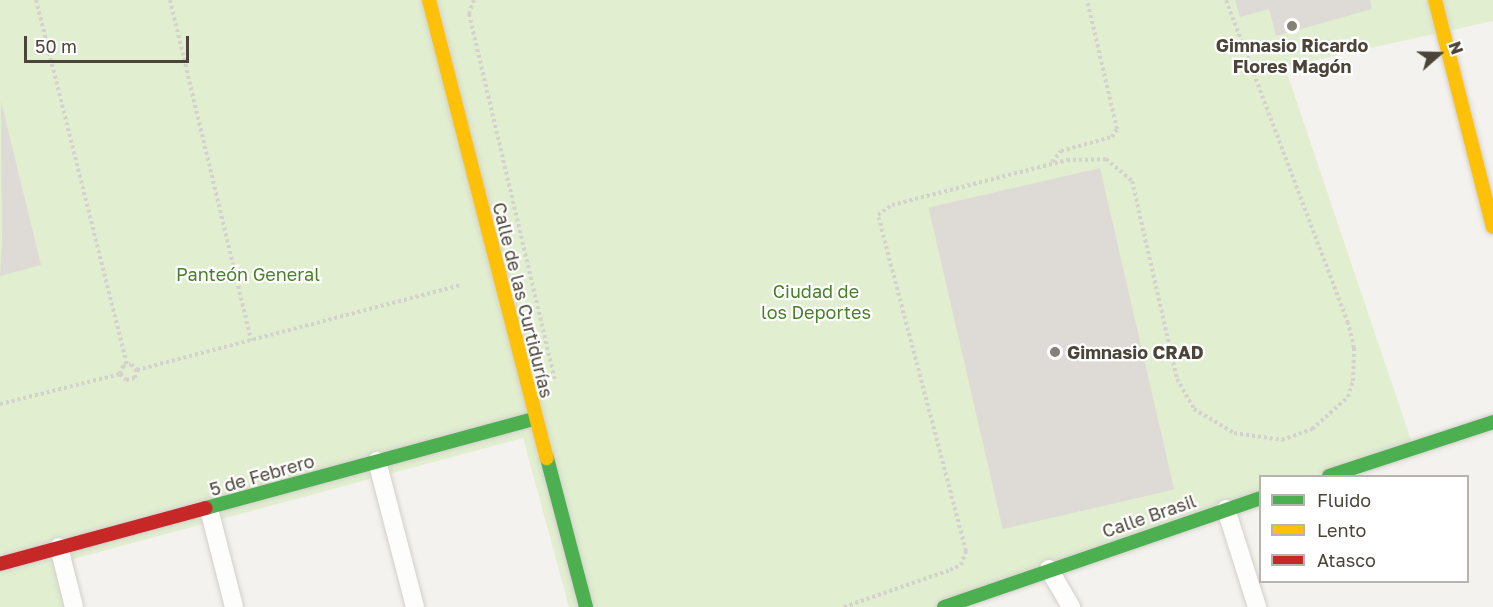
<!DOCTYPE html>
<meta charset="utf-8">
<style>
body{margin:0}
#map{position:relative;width:1493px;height:607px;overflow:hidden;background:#f4f2ee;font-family:"Golos Text",sans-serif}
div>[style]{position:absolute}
.green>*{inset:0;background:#e1eecf}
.building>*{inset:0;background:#dedbd6;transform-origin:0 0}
.path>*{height:4px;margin-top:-2px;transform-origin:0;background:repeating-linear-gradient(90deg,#d3d2cc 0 3px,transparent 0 6px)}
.roads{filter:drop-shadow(0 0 2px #d2d0cb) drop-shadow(0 0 2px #d2d0cb)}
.street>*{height:18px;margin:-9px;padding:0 9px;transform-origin:9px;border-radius:9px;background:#fdfdfc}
.fast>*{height:14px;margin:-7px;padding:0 7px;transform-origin:7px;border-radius:7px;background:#4caf50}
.slow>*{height:14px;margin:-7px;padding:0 7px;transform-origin:7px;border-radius:7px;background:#ffc107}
.jam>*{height:14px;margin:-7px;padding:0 7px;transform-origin:7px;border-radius:7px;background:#c62828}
.dots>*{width:16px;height:16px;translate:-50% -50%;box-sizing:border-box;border:3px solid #fff;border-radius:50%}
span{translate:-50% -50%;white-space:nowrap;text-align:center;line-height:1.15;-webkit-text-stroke:4.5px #fff;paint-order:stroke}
.poi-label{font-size:18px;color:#4b4439;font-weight:700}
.left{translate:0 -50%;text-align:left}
.park-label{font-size:18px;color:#4a7f2a}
.street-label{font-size:18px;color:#4b4439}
.legend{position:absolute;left:1259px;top:475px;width:210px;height:108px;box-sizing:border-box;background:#fff;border:2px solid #b7b4b0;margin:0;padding:8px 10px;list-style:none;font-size:18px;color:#4b4439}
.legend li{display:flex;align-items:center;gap:12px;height:30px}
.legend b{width:30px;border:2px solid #b7b4b0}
.north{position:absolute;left:1409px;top:24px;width:60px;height:60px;-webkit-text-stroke:4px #fff;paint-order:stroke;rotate:70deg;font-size:16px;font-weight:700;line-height:24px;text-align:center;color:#4b4439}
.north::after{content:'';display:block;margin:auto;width:21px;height:27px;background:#4b4439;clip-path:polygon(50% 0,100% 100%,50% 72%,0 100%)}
.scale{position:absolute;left:24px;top:36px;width:165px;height:27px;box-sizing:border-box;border:3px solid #4b4439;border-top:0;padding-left:8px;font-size:18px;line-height:21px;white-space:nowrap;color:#4b4439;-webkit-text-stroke:4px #fff;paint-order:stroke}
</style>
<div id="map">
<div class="green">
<i style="clip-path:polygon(0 0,1493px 0,1493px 21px,1285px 67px,1412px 443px,1318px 476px,1260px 476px,1260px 497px,946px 607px,569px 607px,523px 438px,73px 559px,82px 607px,0 607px)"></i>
</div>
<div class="building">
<i style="clip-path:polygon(1235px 0,1370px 0,1372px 9px,1276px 36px,1269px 9px,1240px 17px)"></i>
<i style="clip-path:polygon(1px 101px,41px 265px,0 276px,2px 239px)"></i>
<i style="left:1100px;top:168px;width:330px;height:176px;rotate:77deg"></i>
</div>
<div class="path">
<i style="left:36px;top:0;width:376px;rotate:76deg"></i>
<i style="left:170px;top:0;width:350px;rotate:76.6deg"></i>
<i style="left:474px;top:0;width:15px;rotate:110deg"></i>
<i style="left:469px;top:14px;width:377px;rotate:76.8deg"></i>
<i style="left:1052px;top:162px;width:14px;rotate:-51deg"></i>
<i style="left:1061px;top:151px;width:53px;rotate:-15.4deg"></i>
<i style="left:1112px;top:137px;width:9px;rotate:-58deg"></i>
<i style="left:1117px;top:129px;width:132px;rotate:-103.1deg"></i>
<i style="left:137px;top:370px;width:336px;rotate:-14.7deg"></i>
<i style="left:120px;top:374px;width:8px;rotate:45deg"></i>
<i style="left:126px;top:380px;width:9px;rotate:-13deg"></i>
<i style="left:135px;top:378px;width:8px;rotate:-76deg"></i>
<i style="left:120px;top:374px;width:9px;rotate:-69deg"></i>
<i style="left:123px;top:366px;width:8px;rotate:-14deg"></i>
<i style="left:131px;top:364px;width:8px;rotate:45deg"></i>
<i style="left:0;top:404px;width:124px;rotate:-14deg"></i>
<i style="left:844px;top:607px;width:112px;rotate:-19.2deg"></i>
<i style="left:950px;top:570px;width:12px;rotate:-24deg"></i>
<i style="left:961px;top:565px;width:15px;rotate:-70deg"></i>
<i style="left:966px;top:551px;width:347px;rotate:-104.7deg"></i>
<i style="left:878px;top:215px;width:17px;rotate:-36deg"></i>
<i style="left:892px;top:205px;width:181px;rotate:-14.4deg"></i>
<i style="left:1067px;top:160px;width:39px;rotate:-1deg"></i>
<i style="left:1106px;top:159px;width:34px;rotate:40deg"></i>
<i style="left:1132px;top:181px;width:203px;rotate:77.2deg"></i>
<i style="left:1177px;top:379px;width:34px;rotate:60deg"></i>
<i style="left:1194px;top:409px;width:47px;rotate:31deg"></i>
<i style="left:1234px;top:433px;width:49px;rotate:8.3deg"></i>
<i style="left:1282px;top:440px;width:32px;rotate:-20deg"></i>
<i style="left:1312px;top:429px;width:48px;rotate:-41.6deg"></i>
<i style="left:1348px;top:397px;width:17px;rotate:-73deg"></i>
<i style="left:1353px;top:381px;width:33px;rotate:-88deg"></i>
<i style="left:1354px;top:348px;width:26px;rotate:-103deg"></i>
<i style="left:1348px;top:323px;width:345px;rotate:-110.7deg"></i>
</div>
<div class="roads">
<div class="street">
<i style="left:377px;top:461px;width:151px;rotate:75.4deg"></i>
<i style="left:209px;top:509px;width:101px;rotate:75.7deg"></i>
<i style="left:1226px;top:509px;width:103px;rotate:72.4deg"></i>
<i style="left:59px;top:547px;width:62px;rotate:76deg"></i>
<i style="left:1049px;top:569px;width:44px;rotate:59.9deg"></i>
</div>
<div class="fast">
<i style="left:547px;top:458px;width:154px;rotate:75.3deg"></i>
<i style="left:1329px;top:476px;width:173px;rotate:-18.2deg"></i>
<i style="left:206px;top:508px;width:340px;rotate:-15.2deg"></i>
<i style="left:944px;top:607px;width:334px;rotate:-19deg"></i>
</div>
<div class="slow">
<i style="left:429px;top:0;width:473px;rotate:75.6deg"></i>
<i style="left:1435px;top:0;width:234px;rotate:75.7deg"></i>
</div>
<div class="jam">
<i style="left:0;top:564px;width:213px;rotate:-15.2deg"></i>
</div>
</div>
<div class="dots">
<i style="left:1292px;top:26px;background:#868178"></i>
<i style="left:1055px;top:352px;background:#868178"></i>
</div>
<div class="poi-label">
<span style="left:1292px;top:56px">Gimnasio Ricardo<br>Flores Magón</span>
<span class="left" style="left:1067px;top:352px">Gimnasio CRAD</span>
</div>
<div class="park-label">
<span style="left:248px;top:274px">Panteón General</span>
<span style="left:816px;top:302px">Ciudad de<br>los Deportes</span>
</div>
<div class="street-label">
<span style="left:523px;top:300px;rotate:76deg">Calle de las Curtidurías</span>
<span style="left:262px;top:475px;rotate:-16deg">5 de Febrero</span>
<span style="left:1149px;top:516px;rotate:-19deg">Calle Brasil</span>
</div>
<ul class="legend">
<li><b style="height:8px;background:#4caf50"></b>Fluido</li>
<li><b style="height:8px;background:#ffc107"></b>Lento</li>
<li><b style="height:8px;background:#c62828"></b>Atasco</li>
</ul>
<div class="north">N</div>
<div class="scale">50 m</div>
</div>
